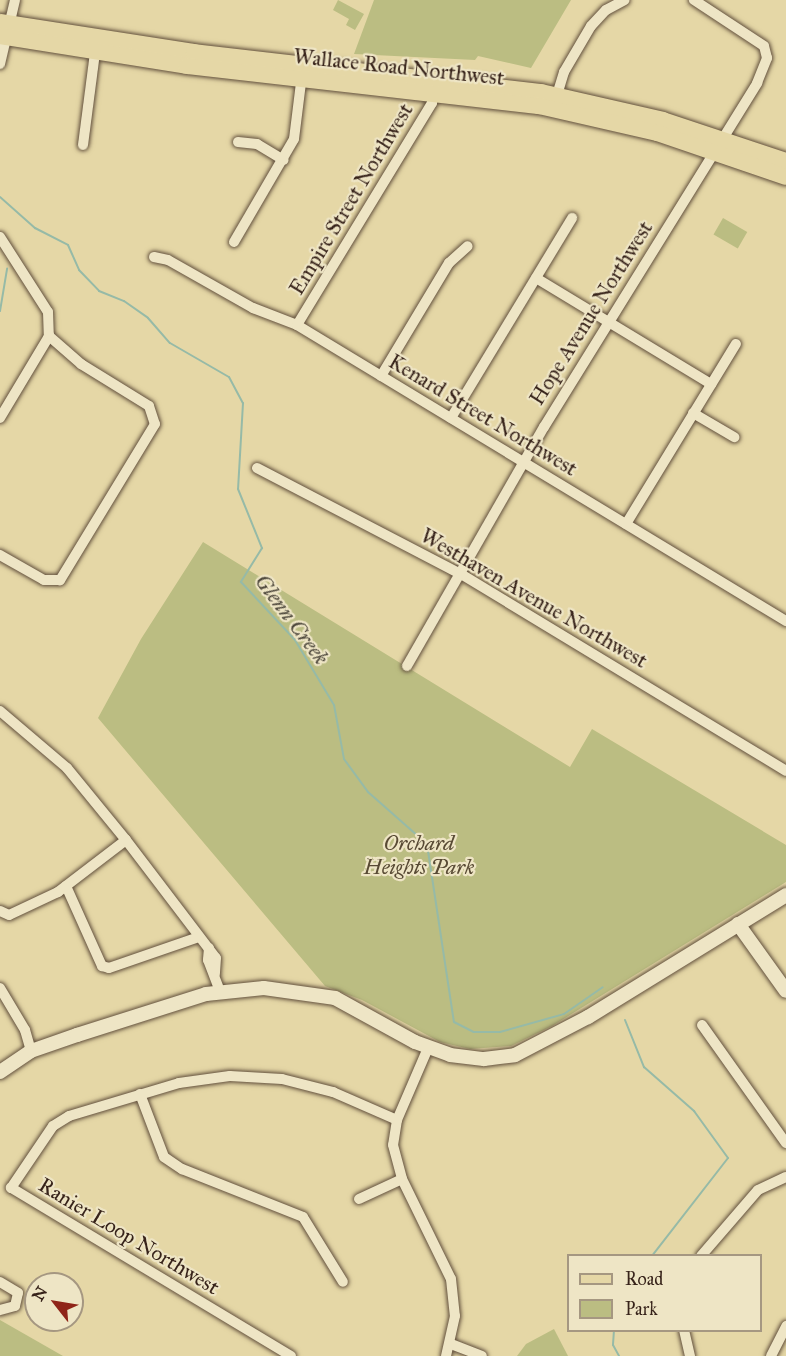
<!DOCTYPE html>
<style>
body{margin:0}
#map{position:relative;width:786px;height:1356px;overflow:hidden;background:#e5d7a6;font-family:"IM FELL Great Primer",serif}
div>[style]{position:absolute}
.green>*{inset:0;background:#bbbd82;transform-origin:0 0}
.stream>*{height:2px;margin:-1px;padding:0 1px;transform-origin:1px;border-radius:1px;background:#96baa7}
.roads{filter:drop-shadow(0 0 2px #62503d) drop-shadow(0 0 2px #62503d)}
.street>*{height:10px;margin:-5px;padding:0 5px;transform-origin:5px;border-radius:5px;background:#eee5c5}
.secondary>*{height:14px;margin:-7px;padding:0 7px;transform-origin:7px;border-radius:7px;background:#eee5c5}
.primary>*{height:16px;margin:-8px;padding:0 8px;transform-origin:8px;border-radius:8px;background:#e5d7a6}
span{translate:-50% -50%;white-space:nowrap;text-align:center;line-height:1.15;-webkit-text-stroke:4.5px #eee5c5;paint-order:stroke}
.street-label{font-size:21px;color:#37231a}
.park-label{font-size:21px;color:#584a34;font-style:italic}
.water-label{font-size:22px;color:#4f493d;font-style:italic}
.legend{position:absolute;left:567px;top:1254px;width:195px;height:78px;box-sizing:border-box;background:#eee5c5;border:2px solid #a59781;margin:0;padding:8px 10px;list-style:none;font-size:18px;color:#37231a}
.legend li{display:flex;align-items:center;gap:12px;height:30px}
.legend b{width:30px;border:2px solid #a59781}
.north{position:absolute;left:24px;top:1272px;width:60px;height:60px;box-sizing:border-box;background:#eee5c5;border:2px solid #a59781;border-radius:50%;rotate:301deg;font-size:16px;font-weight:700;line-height:24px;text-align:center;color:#37231a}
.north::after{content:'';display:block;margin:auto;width:21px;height:27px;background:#8f2418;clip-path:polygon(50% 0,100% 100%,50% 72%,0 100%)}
</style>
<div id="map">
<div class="green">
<i style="clip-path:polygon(338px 0,364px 14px,355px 30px,346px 25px,349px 19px,333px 10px)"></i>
<i style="clip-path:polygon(374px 0,571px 0,531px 68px,478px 56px,475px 60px,354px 54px)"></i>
<i style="left:723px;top:218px;width:28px;height:19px;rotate:30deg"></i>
<i style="clip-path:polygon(203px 542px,570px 767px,592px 729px,786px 845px,786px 882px,552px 1026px,511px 1046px,470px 1049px,440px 1042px,362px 1000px,325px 986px,98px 718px,141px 639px)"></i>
<i style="clip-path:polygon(0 1320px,63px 1356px,0 1356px)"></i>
<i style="clip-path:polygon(554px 1329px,568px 1356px,517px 1356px,526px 1344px)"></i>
</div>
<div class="stream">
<i style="left:0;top:197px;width:47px;rotate:41.5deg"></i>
<i style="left:35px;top:228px;width:37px;rotate:27deg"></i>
<i style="left:68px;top:245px;width:27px;rotate:66deg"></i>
<i style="left:79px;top:270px;width:29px;rotate:46deg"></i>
<i style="left:99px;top:291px;width:27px;rotate:22deg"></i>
<i style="left:124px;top:301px;width:29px;rotate:35deg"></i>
<i style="left:148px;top:318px;width:33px;rotate:49deg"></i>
<i style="left:170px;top:343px;width:68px;rotate:30deg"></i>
<i style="left:229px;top:377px;width:30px;rotate:62deg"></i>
<i style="left:243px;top:403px;width:86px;rotate:93.3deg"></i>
<i style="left:238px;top:489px;width:64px;rotate:67.9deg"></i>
<i style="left:262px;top:548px;width:40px;rotate:122deg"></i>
<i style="left:241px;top:582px;width:79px;rotate:47deg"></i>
<i style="left:295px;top:640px;width:76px;rotate:59deg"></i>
<i style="left:334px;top:705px;width:55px;rotate:79.5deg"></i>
<i style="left:344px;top:759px;width:41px;rotate:54deg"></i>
<i style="left:368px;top:792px;width:79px;rotate:41.4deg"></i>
<i style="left:427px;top:844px;width:180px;rotate:81.4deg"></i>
<i style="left:454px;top:1022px;width:22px;rotate:27deg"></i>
<i style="left:474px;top:1032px;width:26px"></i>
<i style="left:500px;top:1032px;width:66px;rotate:-15.7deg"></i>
<i style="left:564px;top:1014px;width:47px;rotate:-34.7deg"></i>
<i style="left:0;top:311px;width:43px;rotate:-80.5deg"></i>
<i style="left:625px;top:1020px;width:51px;rotate:68deg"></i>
<i style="left:644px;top:1067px;width:67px;rotate:41.3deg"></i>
<i style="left:694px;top:1111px;width:58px;rotate:54.1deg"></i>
<i style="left:728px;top:1158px;width:124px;rotate:127.8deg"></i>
<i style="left:614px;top:1330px;width:15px;rotate:94deg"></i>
<i style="left:613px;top:1345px;width:13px;rotate:61deg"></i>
</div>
<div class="roads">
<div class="street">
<i style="left:0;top:64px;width:66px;rotate:-76.8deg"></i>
<i style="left:557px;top:95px;width:24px;rotate:-73deg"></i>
<i style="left:564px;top:72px;width:53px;rotate:-59.6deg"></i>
<i style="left:591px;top:26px;width:22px;rotate:-47deg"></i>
<i style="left:606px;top:10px;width:21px;rotate:-28deg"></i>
<i style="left:238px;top:142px;width:19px;rotate:6deg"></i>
<i style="left:257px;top:144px;width:31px;rotate:31deg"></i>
<i style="left:83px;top:145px;width:93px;rotate:-82.6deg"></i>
<i style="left:0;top:237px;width:89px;rotate:57.4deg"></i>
<i style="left:48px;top:312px;width:24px;rotate:88deg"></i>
<i style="left:234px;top:242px;width:119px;rotate:-59.8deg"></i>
<i style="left:294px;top:139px;width:64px;rotate:-82.9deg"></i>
<i style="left:154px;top:257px;width:14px;rotate:12deg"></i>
<i style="left:168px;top:260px;width:98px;rotate:29.5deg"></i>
<i style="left:253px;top:308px;width:47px;rotate:21.1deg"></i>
<i style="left:297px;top:325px;width:572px;rotate:31.19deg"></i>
<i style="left:536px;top:278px;width:205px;rotate:31.2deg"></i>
<i style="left:297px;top:325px;width:260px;rotate:-58.7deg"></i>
<i style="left:432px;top:103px;width:12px;rotate:-81deg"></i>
<i style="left:381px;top:376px;width:132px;rotate:-59deg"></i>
<i style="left:449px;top:263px;width:25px;rotate:-42deg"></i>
<i style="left:693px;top:413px;width:48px;rotate:30.3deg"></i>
<i style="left:0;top:418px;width:96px;rotate:-59.1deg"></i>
<i style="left:49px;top:336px;width:43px;rotate:41.2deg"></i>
<i style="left:81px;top:364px;width:80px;rotate:31.7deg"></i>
<i style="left:149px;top:406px;width:19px;rotate:72deg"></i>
<i style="left:155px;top:424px;width:183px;rotate:121.3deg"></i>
<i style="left:60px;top:580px;width:16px;rotate:180deg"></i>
<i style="left:44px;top:580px;width:51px;rotate:-150.4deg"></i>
<i style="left:451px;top:418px;width:234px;rotate:-58.8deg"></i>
<i style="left:257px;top:468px;width:230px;rotate:27.5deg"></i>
<i style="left:461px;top:574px;width:380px;rotate:31.2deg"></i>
<i style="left:626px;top:524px;width:211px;rotate:-58.6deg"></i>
<i style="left:407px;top:666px;width:275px;rotate:-60.2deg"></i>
<i style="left:544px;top:427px;width:405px;rotate:-58.2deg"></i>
<i style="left:757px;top:83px;width:27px;rotate:-68deg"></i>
<i style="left:767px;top:58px;width:12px;rotate:-104deg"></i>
<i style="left:764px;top:46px;width:84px;rotate:-146.7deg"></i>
<i style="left:0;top:711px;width:88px;rotate:40.4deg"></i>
<i style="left:67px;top:768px;width:93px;rotate:50.7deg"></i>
<i style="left:126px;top:840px;width:86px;rotate:142.6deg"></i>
<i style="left:58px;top:892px;width:54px;rotate:154.9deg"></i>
<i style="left:9px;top:915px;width:10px;rotate:-156deg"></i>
<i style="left:126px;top:840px;width:148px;rotate:52.7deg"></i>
<i style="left:216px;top:958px;width:16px;rotate:94deg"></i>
<i style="left:66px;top:886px;width:88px;rotate:65.8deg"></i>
<i style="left:102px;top:966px;width:7px;rotate:16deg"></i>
<i style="left:109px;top:968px;width:95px;rotate:-19deg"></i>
<i style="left:209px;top:948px;width:12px;rotate:95deg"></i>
<i style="left:208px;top:960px;width:34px;rotate:69deg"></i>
<i style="left:0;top:988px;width:49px;rotate:59.2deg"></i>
<i style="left:25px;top:1030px;width:22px;rotate:74deg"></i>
<i style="left:702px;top:1025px;width:145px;rotate:54.6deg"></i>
<i style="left:428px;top:1048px;width:78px;rotate:113.3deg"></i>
<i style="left:397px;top:1120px;width:25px;rotate:99deg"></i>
<i style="left:393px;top:1145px;width:35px;rotate:75deg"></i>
<i style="left:402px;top:1179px;width:111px;rotate:63.9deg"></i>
<i style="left:451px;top:1279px;width:37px;rotate:84deg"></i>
<i style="left:455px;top:1316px;width:41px;rotate:102.7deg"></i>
<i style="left:140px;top:1094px;width:67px;rotate:69.1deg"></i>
<i style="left:164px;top:1157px;width:22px;rotate:34deg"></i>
<i style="left:182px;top:1169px;width:130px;rotate:21.6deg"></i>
<i style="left:303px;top:1217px;width:76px;rotate:58.4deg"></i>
<i style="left:359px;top:1199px;width:47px;rotate:-24.9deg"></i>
<i style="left:701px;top:1256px;width:87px;rotate:-49.2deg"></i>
<i style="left:758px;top:1190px;width:31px;rotate:-25deg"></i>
<i style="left:0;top:1282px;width:21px;rotate:31deg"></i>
<i style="left:18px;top:1293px;width:13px;rotate:103deg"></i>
<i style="left:15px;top:1306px;width:16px;rotate:165deg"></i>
<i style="left:684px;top:1330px;width:27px;rotate:77deg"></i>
<i style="left:451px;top:1344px;width:33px;rotate:21deg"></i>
<i style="left:291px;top:1356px;width:327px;rotate:-149deg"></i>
<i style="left:11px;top:1188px;width:75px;rotate:-55.9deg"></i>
<i style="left:53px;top:1126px;width:19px;rotate:-32deg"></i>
<i style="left:69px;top:1116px;width:115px;rotate:-16.7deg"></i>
<i style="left:179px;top:1083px;width:51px;rotate:-7.8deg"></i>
<i style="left:230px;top:1076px;width:52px;rotate:3.3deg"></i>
<i style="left:282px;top:1079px;width:53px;rotate:14.3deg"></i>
<i style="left:333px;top:1092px;width:70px;rotate:23.6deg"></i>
<i style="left:771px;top:1356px;width:34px;rotate:-63deg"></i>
</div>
<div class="secondary">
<i style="left:738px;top:924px;width:82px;rotate:54.4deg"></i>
<i style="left:0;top:1072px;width:37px;rotate:-34deg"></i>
<i style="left:31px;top:1051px;width:49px;rotate:-19.2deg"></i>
<i style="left:77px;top:1035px;width:135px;rotate:-17.6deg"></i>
<i style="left:206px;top:994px;width:58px;rotate:-5.9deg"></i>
<i style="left:264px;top:988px;width:72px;rotate:8deg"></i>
<i style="left:335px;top:998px;width:91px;rotate:28.8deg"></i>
<i style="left:415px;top:1042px;width:37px;rotate:20deg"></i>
<i style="left:450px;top:1055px;width:34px;rotate:7deg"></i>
<i style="left:484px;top:1059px;width:31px;rotate:-7deg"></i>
<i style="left:515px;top:1055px;width:82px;rotate:-27.5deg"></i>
<i style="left:588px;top:1017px;width:233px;rotate:-31.6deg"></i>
</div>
<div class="primary">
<i style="left:0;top:22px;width:196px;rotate:8.8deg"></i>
<i style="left:194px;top:52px;width:349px;rotate:6.6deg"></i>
<i style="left:541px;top:92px;width:125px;rotate:12.9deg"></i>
<i style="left:663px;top:120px;width:130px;rotate:18.4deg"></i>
<i style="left:0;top:36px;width:189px;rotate:9.1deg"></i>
<i style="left:187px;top:66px;width:354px;rotate:6.5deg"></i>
<i style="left:539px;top:106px;width:121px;rotate:12.9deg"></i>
<i style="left:657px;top:133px;width:136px;rotate:18.8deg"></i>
</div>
</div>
<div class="street-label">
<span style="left:399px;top:67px;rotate:6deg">Wallace Road Northwest</span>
<span style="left:351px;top:199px;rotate:-59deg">Empire Street Northwest</span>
<span style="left:591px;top:313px;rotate:-58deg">Hope Avenue Northwest</span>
<span style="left:483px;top:415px;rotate:31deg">Kenard Street Northwest</span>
<span style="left:534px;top:598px;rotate:30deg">Westhaven Avenue Northwest</span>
<span style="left:129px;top:1236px;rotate:31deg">Ranier Loop Northwest</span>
</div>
<div class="park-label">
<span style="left:419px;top:855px">Orchard<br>Heights Park</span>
</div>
<div class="water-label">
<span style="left:292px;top:619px;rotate:53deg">Glenn Creek</span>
</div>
<ul class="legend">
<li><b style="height:8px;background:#e5d7a6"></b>Road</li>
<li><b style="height:16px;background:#bbbd82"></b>Park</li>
</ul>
<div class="north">N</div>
</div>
